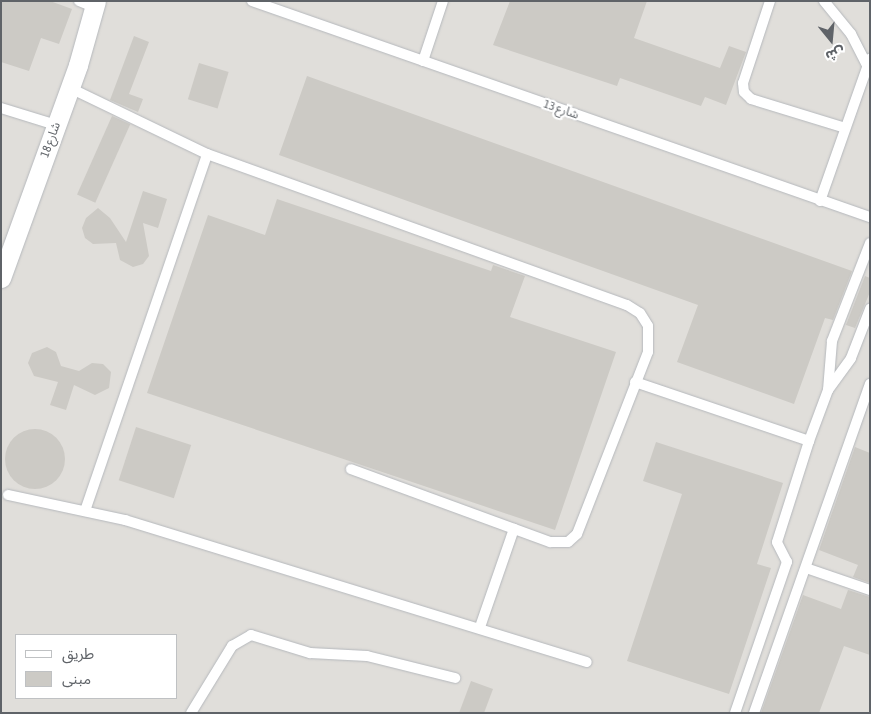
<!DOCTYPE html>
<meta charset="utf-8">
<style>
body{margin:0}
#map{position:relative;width:871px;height:714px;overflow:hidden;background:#f1efe8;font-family:"Asap Condensed","Noto Sans Arabic",sans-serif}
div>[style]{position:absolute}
.industrial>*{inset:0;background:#e0deda}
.building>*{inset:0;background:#cccac5;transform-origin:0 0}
.round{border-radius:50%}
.roads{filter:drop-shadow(0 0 1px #b5b8bc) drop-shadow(0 0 1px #b5b8bc)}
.lane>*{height:10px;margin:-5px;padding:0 5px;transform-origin:5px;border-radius:5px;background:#fff}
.street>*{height:19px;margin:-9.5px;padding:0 9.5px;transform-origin:9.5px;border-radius:9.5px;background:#fff}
span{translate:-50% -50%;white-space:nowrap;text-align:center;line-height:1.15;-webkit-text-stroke:4.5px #fff;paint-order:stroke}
.street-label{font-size:12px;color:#5f6368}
.frame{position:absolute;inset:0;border:2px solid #5f6368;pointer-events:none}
.legend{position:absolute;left:15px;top:634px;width:162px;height:65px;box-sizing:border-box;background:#fff;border:1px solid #bfc1c3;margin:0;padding:6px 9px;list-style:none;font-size:15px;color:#5f6368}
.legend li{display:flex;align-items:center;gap:10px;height:25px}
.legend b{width:25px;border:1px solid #bfc1c3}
.north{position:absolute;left:806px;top:15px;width:50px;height:50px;-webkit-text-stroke:4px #fff;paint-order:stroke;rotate:163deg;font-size:14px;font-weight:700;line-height:20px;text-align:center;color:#5f6368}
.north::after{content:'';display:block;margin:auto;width:18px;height:22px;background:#5f6368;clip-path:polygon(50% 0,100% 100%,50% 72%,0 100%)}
</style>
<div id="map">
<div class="industrial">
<i style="clip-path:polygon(evenodd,1px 1px,870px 1px,870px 713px,1px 713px,1px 1px,16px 635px,176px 635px,176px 698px,16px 698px,16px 635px)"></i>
</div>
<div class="building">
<i style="clip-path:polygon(1px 1px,50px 1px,72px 9px,59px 44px,41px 38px,29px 71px,1px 62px)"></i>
<i style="clip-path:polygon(510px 1px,647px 1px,634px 38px,720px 68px,729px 46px,746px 52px,726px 105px,705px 97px,701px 106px,620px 78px,617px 86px,493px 45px)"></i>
<i style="clip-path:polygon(134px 36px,149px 42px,129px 94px,143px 99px,138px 112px,110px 100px)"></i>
<i style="left:199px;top:63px;width:31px;height:38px;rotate:17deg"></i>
<i style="clip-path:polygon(307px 76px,852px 271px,833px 320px,825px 318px,794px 404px,677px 362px,698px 305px,279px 155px)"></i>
<i style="left:112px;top:116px;width:20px;height:86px;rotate:24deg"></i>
<i style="clip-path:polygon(143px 191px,167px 199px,158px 228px,143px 223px,149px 256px,143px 264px,133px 267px,120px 260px,116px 243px,93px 244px,85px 238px,82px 228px,86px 218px,98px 208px,110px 218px,126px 242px)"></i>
<i style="clip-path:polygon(277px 199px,491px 271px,493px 265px,525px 276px,510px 317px,616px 352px,555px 530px,147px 393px,208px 215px,265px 235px)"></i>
<i style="clip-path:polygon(865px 276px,870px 278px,870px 292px,855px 328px,846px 325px)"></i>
<i style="clip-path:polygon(47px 347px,56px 352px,61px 366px,79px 371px,92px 363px,103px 364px,111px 372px,109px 388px,95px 395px,74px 385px,66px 410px,50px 405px,58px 382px,34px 376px,28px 363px,32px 353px)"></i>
<i style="left:136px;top:427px;width:58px;height:56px;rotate:18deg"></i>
<i class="round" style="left:5px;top:429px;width:60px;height:60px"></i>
<i style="clip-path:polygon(656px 442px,783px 483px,757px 564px,771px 568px,729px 694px,627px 661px,682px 494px,643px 481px)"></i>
<i style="clip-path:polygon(855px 447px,870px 453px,870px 583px,853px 577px,858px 565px,819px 550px)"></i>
<i style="clip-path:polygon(848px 590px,870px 597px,870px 655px,844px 646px,819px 713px,761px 713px,803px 595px,841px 609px)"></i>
<i style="clip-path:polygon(471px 681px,493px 689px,484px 713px,459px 713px)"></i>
</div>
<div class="roads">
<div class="lane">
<i style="left:79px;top:1px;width:16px;rotate:22deg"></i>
<i style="left:252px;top:1px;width:655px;rotate:19.27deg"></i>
<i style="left:770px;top:1px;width:86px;rotate:108.2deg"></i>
<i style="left:743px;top:83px;width:9px;rotate:84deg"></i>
<i style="left:744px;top:92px;width:10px;rotate:45deg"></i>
<i style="left:751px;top:99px;width:98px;rotate:17.1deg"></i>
<i style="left:824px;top:1px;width:43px;rotate:50.7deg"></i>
<i style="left:851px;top:34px;width:36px;rotate:63deg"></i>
<i style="left:423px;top:61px;width:63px;rotate:-71.6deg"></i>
<i style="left:70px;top:88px;width:152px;rotate:25.7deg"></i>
<i style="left:207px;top:154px;width:446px;rotate:19.8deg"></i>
<i style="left:627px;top:305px;width:15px;rotate:32deg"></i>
<i style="left:640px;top:313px;width:15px;rotate:58deg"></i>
<i style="left:648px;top:326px;width:26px;rotate:90deg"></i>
<i style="left:648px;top:352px;width:195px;rotate:111.3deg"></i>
<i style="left:577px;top:534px;width:12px;rotate:138deg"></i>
<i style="left:568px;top:542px;width:18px;rotate:180deg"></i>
<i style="left:550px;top:542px;width:212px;rotate:-159.9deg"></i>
<i style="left:1px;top:108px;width:58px;rotate:17.2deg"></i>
<i style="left:820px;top:201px;width:151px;rotate:-70.6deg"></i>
<i style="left:635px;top:382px;width:184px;rotate:18.7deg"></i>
<i style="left:828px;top:390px;width:49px;rotate:-85.3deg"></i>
<i style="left:832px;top:341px;width:105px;rotate:-68.8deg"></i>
<i style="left:8px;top:495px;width:120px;rotate:12.1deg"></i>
<i style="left:125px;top:520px;width:483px;rotate:17.1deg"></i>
<i style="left:85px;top:511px;width:377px;rotate:-71.1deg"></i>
<i style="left:806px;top:568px;width:68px;rotate:19deg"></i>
<i style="left:480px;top:627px;width:104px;rotate:-70.9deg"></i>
<i style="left:191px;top:713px;width:79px;rotate:-58.5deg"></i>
<i style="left:232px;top:646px;width:22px;rotate:-30deg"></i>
<i style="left:251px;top:635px;width:62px;rotate:17deg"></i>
<i style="left:310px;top:653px;width:57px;rotate:3deg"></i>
<i style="left:367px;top:656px;width:91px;rotate:14deg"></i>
<i style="left:735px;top:713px;width:160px;rotate:-71deg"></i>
<i style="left:787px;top:562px;width:22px;rotate:-117deg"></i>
<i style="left:777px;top:542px;width:106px;rotate:-72.4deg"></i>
<i style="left:809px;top:441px;width:54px;rotate:-69.6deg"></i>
<i style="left:828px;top:390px;width:39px;rotate:-54deg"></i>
<i style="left:851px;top:358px;width:53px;rotate:-68.8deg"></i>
<i style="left:754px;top:713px;width:349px;rotate:-70.6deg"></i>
</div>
<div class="street">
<i style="left:1px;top:278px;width:226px;rotate:-70.1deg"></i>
<i style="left:78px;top:65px;width:66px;rotate:-74.3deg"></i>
</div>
</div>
<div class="street-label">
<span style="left:561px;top:110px;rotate:19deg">شارع 13</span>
<span style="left:51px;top:140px;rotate:-70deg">شارع 18</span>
</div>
<div class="frame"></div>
<ul class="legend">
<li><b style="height:6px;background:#fff"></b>طريق</li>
<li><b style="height:14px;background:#cccac5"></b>مبنى</li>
</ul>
<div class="north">ش</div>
</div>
